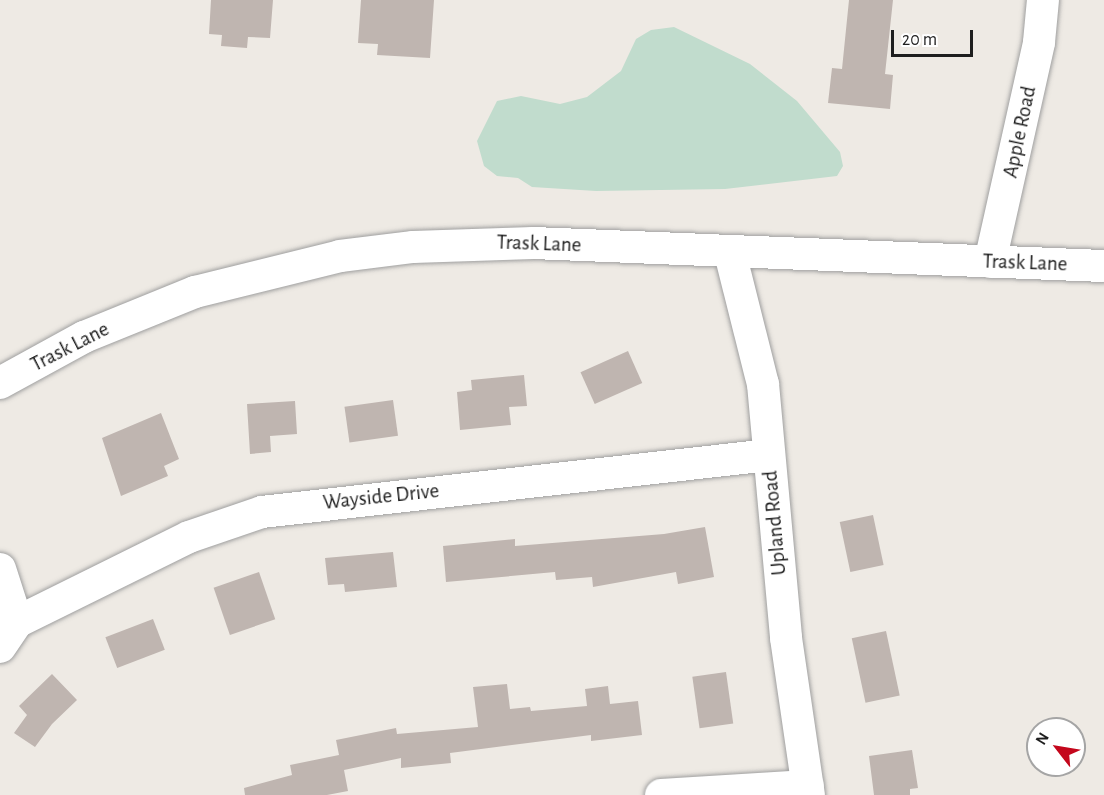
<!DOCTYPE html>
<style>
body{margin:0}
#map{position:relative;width:1104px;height:795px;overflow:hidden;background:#eeeae4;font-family:"Alegreya Sans",sans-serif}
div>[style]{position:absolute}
.wetland>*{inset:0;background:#c1dccd}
.building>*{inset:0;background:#bfb5b0;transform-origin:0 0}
.roads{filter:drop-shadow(0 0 2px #9f9f9f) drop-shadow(0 0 2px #9f9f9f)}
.minor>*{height:32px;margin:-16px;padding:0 16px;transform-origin:16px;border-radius:16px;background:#fff}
span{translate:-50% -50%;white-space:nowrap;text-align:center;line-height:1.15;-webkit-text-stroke:4.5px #fff;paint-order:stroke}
.street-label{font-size:21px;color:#1e1e1e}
.north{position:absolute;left:1026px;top:717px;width:60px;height:60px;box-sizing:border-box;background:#fff;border:2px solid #a5a5a5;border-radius:50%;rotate:301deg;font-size:16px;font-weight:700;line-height:24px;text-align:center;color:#1e1e1e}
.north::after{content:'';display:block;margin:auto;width:21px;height:27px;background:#c4071c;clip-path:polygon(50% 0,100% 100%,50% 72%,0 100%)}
.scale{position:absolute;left:891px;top:30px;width:82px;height:27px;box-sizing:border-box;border:3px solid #1e1e1e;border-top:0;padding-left:8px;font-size:18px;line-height:21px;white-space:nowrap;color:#1e1e1e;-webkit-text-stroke:4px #fff;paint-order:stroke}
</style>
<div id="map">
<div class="wetland">
<i style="clip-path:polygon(674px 27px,750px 64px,797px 101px,840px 152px,843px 166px,837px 176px,725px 189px,596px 191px,532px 187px,518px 178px,497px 176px,484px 166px,477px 141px,497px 101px,521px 96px,560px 104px,587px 97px,621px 71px,636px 39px,651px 30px)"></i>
</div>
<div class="building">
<i style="clip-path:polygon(211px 0,273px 0,270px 38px,248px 37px,247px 48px,221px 46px,222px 35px,209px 34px)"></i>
<i style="clip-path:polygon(361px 0,434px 0,430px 58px,377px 55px,378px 44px,358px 43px)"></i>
<i style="clip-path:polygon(849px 0,893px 0,885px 74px,893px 75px,890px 109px,828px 103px,832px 68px,842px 69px)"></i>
<i style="left:628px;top:351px;width:35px;height:52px;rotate:66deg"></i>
<i style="clip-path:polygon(524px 375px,527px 406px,509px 407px,511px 425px,460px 430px,457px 392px,472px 390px,471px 380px)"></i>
<i style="left:393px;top:400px;width:36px;height:49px;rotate:82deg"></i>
<i style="clip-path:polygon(295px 401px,297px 434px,270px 436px,271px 452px,250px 454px,247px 404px)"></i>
<i style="clip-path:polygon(161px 413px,179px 459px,164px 466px,168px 476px,121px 496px,102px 438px)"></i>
<i style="left:873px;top:515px;width:51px;height:34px;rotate:78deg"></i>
<i style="clip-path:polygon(705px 527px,714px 577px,678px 584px,676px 572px,593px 587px,592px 577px,556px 580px,555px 572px,446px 582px,443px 546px,515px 539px,515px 546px,664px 534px)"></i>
<i style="clip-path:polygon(393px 552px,397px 587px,345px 592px,344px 584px,328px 585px,325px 558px)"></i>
<i style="left:259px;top:572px;width:50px;height:48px;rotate:71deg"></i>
<i style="left:153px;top:619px;width:33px;height:51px;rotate:69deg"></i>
<i style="left:886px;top:631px;width:66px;height:35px;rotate:78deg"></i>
<i style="left:726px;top:672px;width:52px;height:34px;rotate:82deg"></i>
<i style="clip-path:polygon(52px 674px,77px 700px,52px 724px,35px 747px,14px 733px,27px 715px,19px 706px)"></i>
<i style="clip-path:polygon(507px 684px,510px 709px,530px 707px,531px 711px,587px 706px,585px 689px,608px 686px,610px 704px,638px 701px,642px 735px,591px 741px,591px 735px,450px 753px,451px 763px,401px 768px,401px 758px,344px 770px,348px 791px,327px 795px,245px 795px,244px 788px,292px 775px,290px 765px,339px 755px,336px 740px,396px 728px,397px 734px,478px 727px,473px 687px)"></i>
<i style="clip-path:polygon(912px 750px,918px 788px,910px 789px,910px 795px,874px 795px,869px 756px)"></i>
</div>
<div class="roads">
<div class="minor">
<i style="left:730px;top:253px;width:135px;rotate:75.9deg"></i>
<i style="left:763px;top:384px;width:255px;rotate:84.8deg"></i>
<i style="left:786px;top:638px;width:159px;rotate:81.7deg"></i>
<i style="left:990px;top:262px;width:225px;rotate:-77.4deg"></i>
<i style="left:1039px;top:42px;width:42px;rotate:-84.6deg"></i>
<i style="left:0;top:383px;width:96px;rotate:-28.7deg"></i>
<i style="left:84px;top:337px;width:120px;rotate:-22.1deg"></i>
<i style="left:195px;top:292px;width:149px;rotate:-13.9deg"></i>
<i style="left:340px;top:256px;width:74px;rotate:-7deg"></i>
<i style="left:413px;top:247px;width:120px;rotate:-1.9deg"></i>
<i style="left:533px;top:243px;width:571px;rotate:2.31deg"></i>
<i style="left:0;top:569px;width:56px;rotate:72.2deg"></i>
<i style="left:17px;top:622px;width:30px;rotate:124deg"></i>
<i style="left:17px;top:622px;width:192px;rotate:-26.3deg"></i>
<i style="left:189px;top:537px;width:77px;rotate:-18.9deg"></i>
<i style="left:262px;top:512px;width:510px;rotate:-6.41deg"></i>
<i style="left:661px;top:795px;width:147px;rotate:-3.5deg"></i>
</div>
</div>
<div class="street-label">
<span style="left:1020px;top:132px;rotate:-78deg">Apple Road</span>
<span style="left:539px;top:244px;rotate:2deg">Trask Lane</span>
<span style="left:1025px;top:263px;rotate:2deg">Trask Lane</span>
<span style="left:70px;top:347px;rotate:-27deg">Trask Lane</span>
<span style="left:381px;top:497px;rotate:-6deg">Wayside Drive</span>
<span style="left:775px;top:523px;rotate:-95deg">Upland Road</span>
</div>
<div class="north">N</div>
<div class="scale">20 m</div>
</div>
